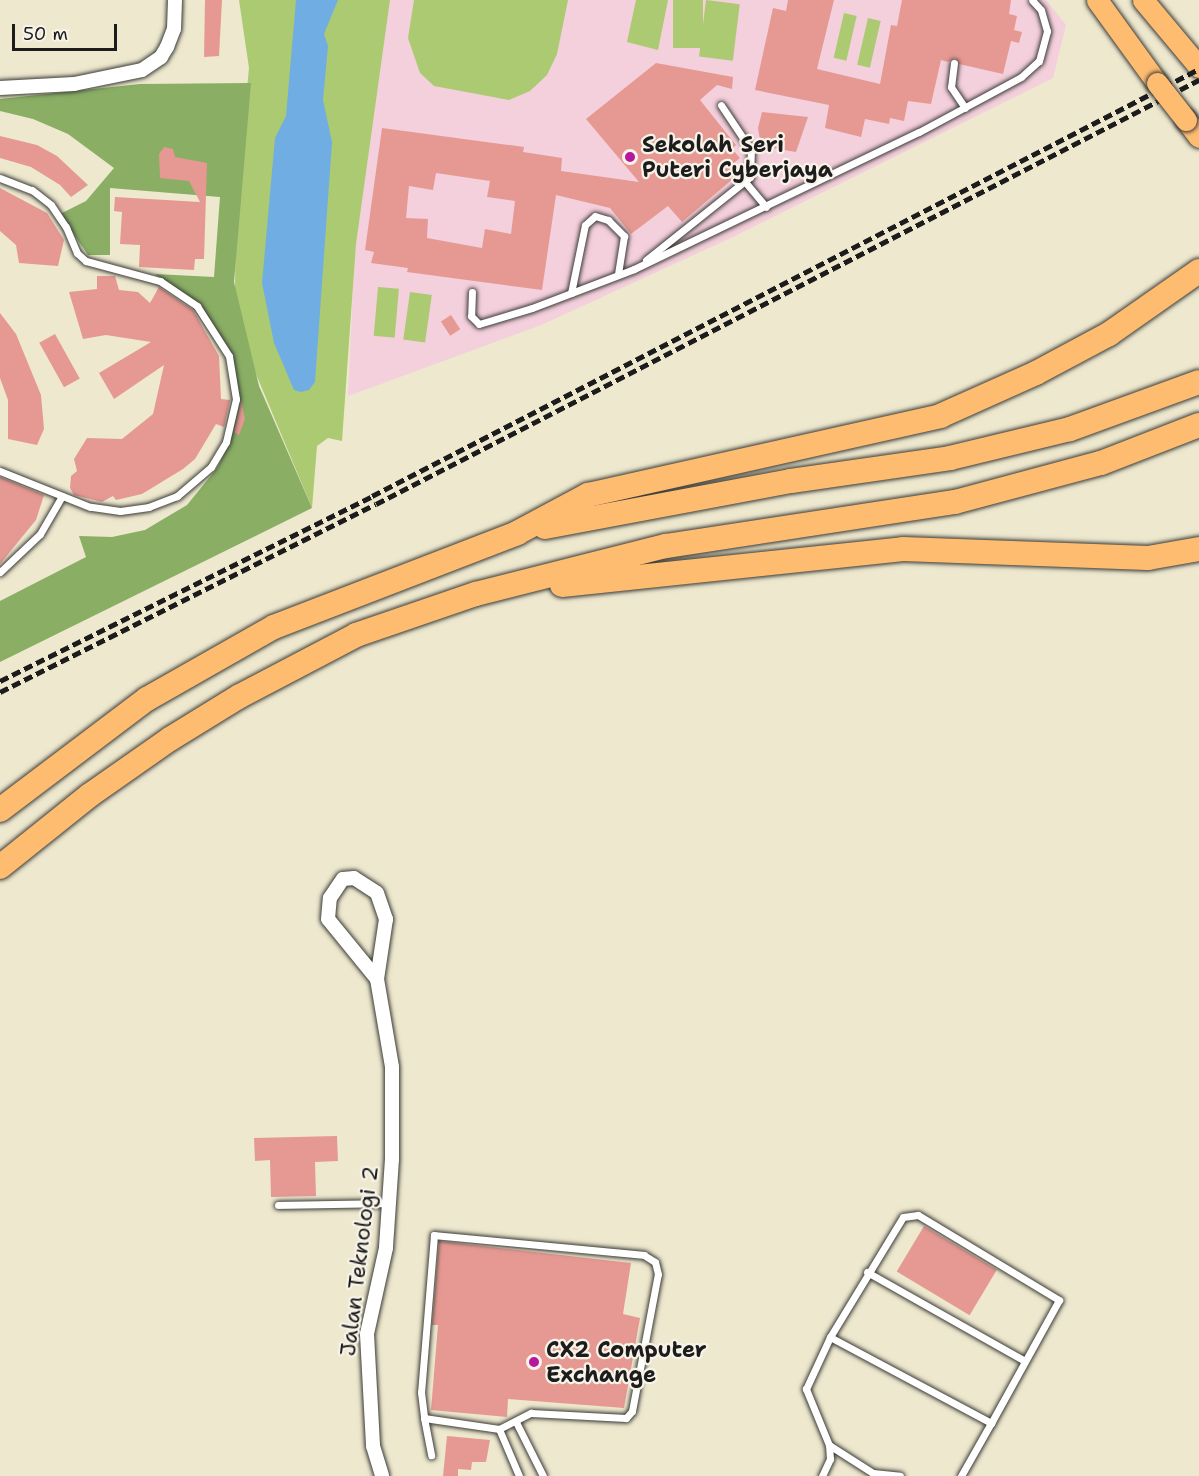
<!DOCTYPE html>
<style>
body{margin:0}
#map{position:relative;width:1199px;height:1476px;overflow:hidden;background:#ede8ce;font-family:"Shantell Sans",sans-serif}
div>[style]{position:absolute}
.built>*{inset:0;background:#f4cfdc}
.green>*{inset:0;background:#acca72;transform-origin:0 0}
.forest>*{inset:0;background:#89ae64}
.water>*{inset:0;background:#70ade2}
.building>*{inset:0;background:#e69993;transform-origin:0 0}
.roads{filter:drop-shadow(0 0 2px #3b3b37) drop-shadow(0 0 2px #3b3b37)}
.lane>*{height:7px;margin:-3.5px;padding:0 3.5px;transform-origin:3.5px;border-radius:3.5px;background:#fff}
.street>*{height:14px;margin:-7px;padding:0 7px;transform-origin:7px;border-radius:7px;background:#fff}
.primary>*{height:21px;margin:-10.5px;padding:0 10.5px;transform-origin:10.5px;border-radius:10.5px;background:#febc70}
.highway>*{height:24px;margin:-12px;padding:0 12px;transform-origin:12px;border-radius:12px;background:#febc70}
.rail>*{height:4.5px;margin-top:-2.25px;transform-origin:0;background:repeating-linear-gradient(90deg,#1c1c1c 0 9px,transparent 0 13.5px)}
.bridges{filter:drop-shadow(0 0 2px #3b3b37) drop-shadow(0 0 2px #3b3b37)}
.primary-bridge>*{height:21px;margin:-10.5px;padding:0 10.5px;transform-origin:10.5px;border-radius:10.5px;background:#febc70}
.dots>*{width:16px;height:16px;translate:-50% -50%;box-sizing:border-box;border:3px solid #f7f3e8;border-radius:50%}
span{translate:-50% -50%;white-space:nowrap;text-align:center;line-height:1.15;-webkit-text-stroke:4.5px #f7f3e8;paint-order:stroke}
.poi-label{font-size:22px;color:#1c1c1c;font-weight:700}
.left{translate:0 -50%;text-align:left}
.street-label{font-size:22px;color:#1c1c1c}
.scale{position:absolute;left:12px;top:24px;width:105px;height:27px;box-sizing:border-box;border:3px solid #1c1c1c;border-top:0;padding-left:8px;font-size:18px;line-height:21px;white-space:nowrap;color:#1c1c1c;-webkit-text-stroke:4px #f7f3e8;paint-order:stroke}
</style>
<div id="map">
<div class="built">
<i style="clip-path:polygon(390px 0,1046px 0,1066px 25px,1053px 78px,733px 237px,541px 325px,348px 396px,355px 246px)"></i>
</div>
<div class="green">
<i style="clip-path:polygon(239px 0,390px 0,356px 244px,342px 441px,328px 438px,317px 446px,312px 508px,246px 350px,235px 290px,236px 202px,249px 68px)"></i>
<i style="clip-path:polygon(414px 0,568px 0,557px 54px,547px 75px,530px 91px,509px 100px,434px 86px,420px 73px,408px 38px)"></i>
<i style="clip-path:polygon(636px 0,668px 0,658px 50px,627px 42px)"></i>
<i style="left:673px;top:0;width:30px;height:48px"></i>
<i style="left:706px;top:0;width:34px;height:57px;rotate:7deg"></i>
<i style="left:844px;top:13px;width:13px;height:46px;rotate:13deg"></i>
<i style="left:868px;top:18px;width:13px;height:48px;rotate:13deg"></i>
<i style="left:378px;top:287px;width:21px;height:49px;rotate:5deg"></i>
<i style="left:410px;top:292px;width:22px;height:48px;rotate:8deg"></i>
</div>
<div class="forest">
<i style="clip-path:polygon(251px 83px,234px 282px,259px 386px,312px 508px,0 662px,0 601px,86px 557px,79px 536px,112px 537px,145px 530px,187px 505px,218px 467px,231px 437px,235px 405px,228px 358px,193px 303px,155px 274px,214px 277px,220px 197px,110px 188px,110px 255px,88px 255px,60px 214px,86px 201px,114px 168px,68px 134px,33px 119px,0 111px,0 99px,140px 84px)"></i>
</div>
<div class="water">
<i style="clip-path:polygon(296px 0,338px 0,324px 34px,328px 46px,323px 100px,332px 142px,315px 382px,309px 390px,301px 392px,294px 390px,274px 343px,262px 283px,275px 138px,286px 116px)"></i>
</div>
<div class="building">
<i style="clip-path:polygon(205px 0,222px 0,219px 56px,204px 57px)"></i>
<i style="clip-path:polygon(788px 0,834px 0,817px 69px,880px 84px,891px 25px,897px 26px,902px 0,1011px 0,1009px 14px,1017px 16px,1014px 30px,1022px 32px,1019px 43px,1011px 41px,1003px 74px,959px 64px,955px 58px,948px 62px,941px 60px,931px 104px,908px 101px,904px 121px,890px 118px,889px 124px,865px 119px,861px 137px,825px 128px,829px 105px,755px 90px,773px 8px,786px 11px)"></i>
<i style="clip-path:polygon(evenodd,656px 63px,733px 77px,732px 89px,717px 85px,700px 100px,736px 145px,732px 149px,740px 158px,734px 163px,741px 172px,682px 222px,668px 206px,631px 234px,610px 208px,556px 195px,542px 290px,407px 272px,408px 268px,371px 263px,374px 252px,365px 250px,382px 128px,524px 147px,523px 152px,562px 158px,561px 171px,639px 182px,586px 119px,656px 63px,436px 173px,490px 181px,487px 197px,515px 201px,511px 234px,485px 229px,482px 248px,427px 238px,428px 219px,406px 218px,409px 186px,433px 190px,436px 173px)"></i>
<i style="clip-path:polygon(762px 112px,808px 117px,796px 152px,761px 146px,758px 128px)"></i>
<i style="clip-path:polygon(0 136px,37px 145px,57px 156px,88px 185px,71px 197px,60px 185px,31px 167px,0 158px)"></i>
<i style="clip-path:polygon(164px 147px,173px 149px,175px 157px,207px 163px,204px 259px,195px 259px,194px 270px,139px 267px,140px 245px,120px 244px,122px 212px,114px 211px,115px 197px,200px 202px,189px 181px,160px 178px,159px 154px)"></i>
<i style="clip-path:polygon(0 188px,47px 213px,64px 240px,58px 266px,19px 263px,16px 245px,0 231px)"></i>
<i style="clip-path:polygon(97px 276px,115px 276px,119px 290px,138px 292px,150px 303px,159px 287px,193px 310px,219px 356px,221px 399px,230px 400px,224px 427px,216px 424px,195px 459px,183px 469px,142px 494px,116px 500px,113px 496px,102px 502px,74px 495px,70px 488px,71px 476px,77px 471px,74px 459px,87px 438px,122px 439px,153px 414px,164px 365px,114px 399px,99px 373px,151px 342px,106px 335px,83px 339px,69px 292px,97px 289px)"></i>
<i style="clip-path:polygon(0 313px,16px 334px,41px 395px,44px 429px,37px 445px,8px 439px,8px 400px,0 378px)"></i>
<i style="left:451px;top:315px;width:17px;height:12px;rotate:57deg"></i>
<i style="left:55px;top:334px;width:51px;height:18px;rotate:61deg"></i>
<i style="clip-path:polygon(241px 400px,245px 419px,239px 435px,234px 432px)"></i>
<i style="clip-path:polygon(0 477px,44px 495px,36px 520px,0 564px)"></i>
<i style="clip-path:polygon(337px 1136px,338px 1161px,315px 1162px,316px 1196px,271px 1197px,270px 1160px,255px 1161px,254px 1138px)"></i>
<i style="left:924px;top:1226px;width:85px;height:53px;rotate:31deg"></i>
<i style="clip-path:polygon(439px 1241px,631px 1263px,623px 1314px,640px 1318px,624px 1408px,508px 1399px,507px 1417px,431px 1410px,438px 1325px,432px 1325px)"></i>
<i style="clip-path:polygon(447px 1436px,490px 1440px,486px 1462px,472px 1462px,471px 1470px,458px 1469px,458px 1476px,443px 1476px)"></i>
</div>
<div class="roads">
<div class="lane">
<i style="left:954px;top:63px;width:24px;rotate:97deg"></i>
<i style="left:951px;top:87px;width:25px;rotate:56deg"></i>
<i style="left:0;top:178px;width:34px;rotate:21deg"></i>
<i style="left:32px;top:190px;width:24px;rotate:38deg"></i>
<i style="left:51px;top:205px;width:27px;rotate:56deg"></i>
<i style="left:66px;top:227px;width:28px;rotate:67deg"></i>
<i style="left:77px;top:253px;width:12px;rotate:42deg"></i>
<i style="left:86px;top:261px;width:77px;rotate:15.1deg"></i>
<i style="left:160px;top:281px;width:45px;rotate:34deg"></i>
<i style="left:197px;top:306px;width:59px;rotate:57.4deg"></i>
<i style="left:229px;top:356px;width:44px;rotate:80.8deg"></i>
<i style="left:236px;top:399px;width:44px;rotate:103.1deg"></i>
<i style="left:226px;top:442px;width:29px;rotate:121deg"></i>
<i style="left:211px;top:467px;width:45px;rotate:139.5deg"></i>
<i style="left:177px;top:496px;width:30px;rotate:159deg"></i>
<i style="left:149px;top:507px;width:29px;rotate:172deg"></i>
<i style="left:120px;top:511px;width:30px;rotate:-172deg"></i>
<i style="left:90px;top:507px;width:97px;rotate:-158.2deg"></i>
<i style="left:746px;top:183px;width:31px;rotate:50deg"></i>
<i style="left:646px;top:260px;width:133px;rotate:-38.6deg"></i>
<i style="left:750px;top:177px;width:27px;rotate:-88deg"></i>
<i style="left:751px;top:150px;width:54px;rotate:-123.7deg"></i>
<i style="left:472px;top:292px;width:24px;rotate:92deg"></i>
<i style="left:471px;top:316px;width:11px;rotate:45deg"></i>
<i style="left:479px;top:324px;width:55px;rotate:-16.8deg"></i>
<i style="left:532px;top:308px;width:109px;rotate:-20.9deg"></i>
<i style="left:634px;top:269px;width:316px;rotate:-25.7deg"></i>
<i style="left:919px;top:132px;width:116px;rotate:-28.3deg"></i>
<i style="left:1021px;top:77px;width:24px;rotate:-42deg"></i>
<i style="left:1039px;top:61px;width:31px;rotate:-75deg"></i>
<i style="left:1047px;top:31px;width:22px;rotate:-106deg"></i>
<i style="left:1041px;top:10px;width:13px;rotate:-132deg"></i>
<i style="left:571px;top:293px;width:69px;rotate:-78.4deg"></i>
<i style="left:585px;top:225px;width:13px;rotate:-42deg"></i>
<i style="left:595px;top:216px;width:14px;rotate:17deg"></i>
<i style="left:608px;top:220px;width:23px;rotate:45deg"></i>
<i style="left:624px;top:236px;width:39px;rotate:99deg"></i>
<i style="left:0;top:572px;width:55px;rotate:-43.5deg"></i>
<i style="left:40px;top:534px;width:44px;rotate:-59.9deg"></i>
<i style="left:278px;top:1205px;width:111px;rotate:-1deg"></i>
<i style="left:867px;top:1272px;width:181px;rotate:29.4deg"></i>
<i style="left:830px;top:1337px;width:140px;rotate:-58.7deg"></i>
<i style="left:903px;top:1217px;width:15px;rotate:-8deg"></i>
<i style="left:918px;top:1215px;width:165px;rotate:31.1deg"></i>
<i style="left:1059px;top:1300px;width:141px;rotate:118.9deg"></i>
<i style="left:424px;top:1418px;width:76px;rotate:8.3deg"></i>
<i style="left:499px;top:1429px;width:36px;rotate:-27deg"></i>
<i style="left:531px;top:1413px;width:95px;rotate:3deg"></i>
<i style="left:626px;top:1418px;width:9px;rotate:-49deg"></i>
<i style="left:632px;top:1411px;width:139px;rotate:-79.3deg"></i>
<i style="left:658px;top:1274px;width:12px;rotate:-104deg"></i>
<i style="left:655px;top:1262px;width:13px;rotate:-148deg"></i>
<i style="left:644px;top:1255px;width:211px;rotate:-174.6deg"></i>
<i style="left:434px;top:1235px;width:158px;rotate:94.7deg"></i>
<i style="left:421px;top:1392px;width:26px;rotate:83deg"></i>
<i style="left:424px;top:1418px;width:38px;rotate:79deg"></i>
<i style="left:516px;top:1422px;width:60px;rotate:63.4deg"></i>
<i style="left:499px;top:1429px;width:51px;rotate:66.9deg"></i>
<i style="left:829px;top:1445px;width:52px;rotate:32.5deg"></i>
<i style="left:873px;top:1473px;width:27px;rotate:6deg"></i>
<i style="left:822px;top:1476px;width:19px;rotate:-65deg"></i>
<i style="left:830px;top:1459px;width:14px;rotate:-94deg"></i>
<i style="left:829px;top:1445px;width:61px;rotate:-112.3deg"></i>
<i style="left:806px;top:1389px;width:57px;rotate:-65.2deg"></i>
<i style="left:830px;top:1337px;width:183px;rotate:28.1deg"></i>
<i style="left:991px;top:1423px;width:61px;rotate:119.5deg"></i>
</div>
<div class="street">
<i style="left:0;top:88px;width:74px;rotate:-3.1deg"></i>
<i style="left:74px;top:84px;width:69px;rotate:-11.6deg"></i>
<i style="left:142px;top:70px;width:23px;rotate:-34deg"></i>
<i style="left:161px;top:57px;width:12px;rotate:-59deg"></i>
<i style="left:167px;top:47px;width:19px;rotate:-69deg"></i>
<i style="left:174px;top:29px;width:29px;rotate:-88deg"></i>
<i style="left:377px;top:979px;width:77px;rotate:-129.2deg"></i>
<i style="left:328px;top:919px;width:21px;rotate:-85deg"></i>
<i style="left:330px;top:898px;width:23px;rotate:-56deg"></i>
<i style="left:343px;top:879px;width:11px;rotate:-5deg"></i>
<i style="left:354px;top:878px;width:27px;rotate:33deg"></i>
<i style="left:377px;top:893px;width:28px;rotate:71deg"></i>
<i style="left:386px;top:919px;width:61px;rotate:98.5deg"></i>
<i style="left:377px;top:979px;width:89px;rotate:80.3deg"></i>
<i style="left:392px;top:1067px;width:92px;rotate:90deg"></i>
<i style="left:392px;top:1159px;width:89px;rotate:93.9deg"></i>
<i style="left:386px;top:1248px;width:88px;rotate:102.5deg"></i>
<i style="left:367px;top:1334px;width:112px;rotate:86.9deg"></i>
<i style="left:373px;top:1446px;width:31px;rotate:73deg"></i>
</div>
<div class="primary">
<i style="left:1097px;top:0;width:102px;rotate:54.1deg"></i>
<i style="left:1143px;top:0;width:87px;rotate:50.1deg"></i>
<i style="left:1186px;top:120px;width:21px;rotate:53deg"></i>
</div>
<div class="highway">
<i style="left:545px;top:527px;width:250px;rotate:-10.6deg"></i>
<i style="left:791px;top:481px;width:161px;rotate:-8.2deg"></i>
<i style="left:950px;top:458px;width:123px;rotate:-13.6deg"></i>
<i style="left:1070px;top:429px;width:137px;rotate:-20deg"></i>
<i style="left:562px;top:585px;width:343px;rotate:-6deg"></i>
<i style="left:903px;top:549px;width:245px;rotate:2.1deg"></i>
<i style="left:1148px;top:558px;width:52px;rotate:-10deg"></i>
<i style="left:0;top:810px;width:184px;rotate:-37.1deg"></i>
<i style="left:147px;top:699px;width:146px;rotate:-29.6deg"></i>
<i style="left:274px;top:627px;width:261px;rotate:-21.1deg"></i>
<i style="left:517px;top:533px;width:81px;rotate:-28.2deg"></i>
<i style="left:588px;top:495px;width:361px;rotate:-12.6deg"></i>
<i style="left:940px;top:416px;width:105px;rotate:-24.1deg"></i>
<i style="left:1036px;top:373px;width:83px;rotate:-28.1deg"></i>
<i style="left:1109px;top:334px;width:110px;rotate:-35deg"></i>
<i style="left:0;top:867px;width:115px;rotate:-38.7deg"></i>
<i style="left:90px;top:795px;width:98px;rotate:-35deg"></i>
<i style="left:170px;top:739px;width:82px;rotate:-31.6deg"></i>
<i style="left:240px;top:696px;width:131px;rotate:-27.7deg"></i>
<i style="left:356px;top:635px;width:127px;rotate:-18.9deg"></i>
<i style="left:476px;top:594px;width:196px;rotate:-14.2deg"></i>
<i style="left:666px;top:546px;width:292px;rotate:-8.7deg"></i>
<i style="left:955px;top:502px;width:151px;rotate:-15deg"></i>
<i style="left:1101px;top:463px;width:105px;rotate:-21.2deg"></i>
</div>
</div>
<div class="rail">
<i style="left:0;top:681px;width:415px;rotate:-26.4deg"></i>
<i style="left:372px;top:496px;width:931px;rotate:-27.31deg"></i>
<i style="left:0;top:692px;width:420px;rotate:-26.6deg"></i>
<i style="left:376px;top:504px;width:926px;rotate:-27.26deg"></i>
</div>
<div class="bridges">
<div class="primary-bridge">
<i style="left:1157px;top:83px;width:47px;rotate:51.9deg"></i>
</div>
</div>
<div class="dots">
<i style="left:630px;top:157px;background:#b5179e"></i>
<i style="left:534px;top:1362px;background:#b5179e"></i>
</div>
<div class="poi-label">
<span class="left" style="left:642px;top:157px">Sekolah Seri<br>Puteri Cyberjaya</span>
<span class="left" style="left:546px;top:1362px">CX2 Computer<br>Exchange</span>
</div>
<div class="street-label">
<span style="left:359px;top:1261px;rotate:-83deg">Jalan Teknologi 2</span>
</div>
<div class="scale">50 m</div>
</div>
